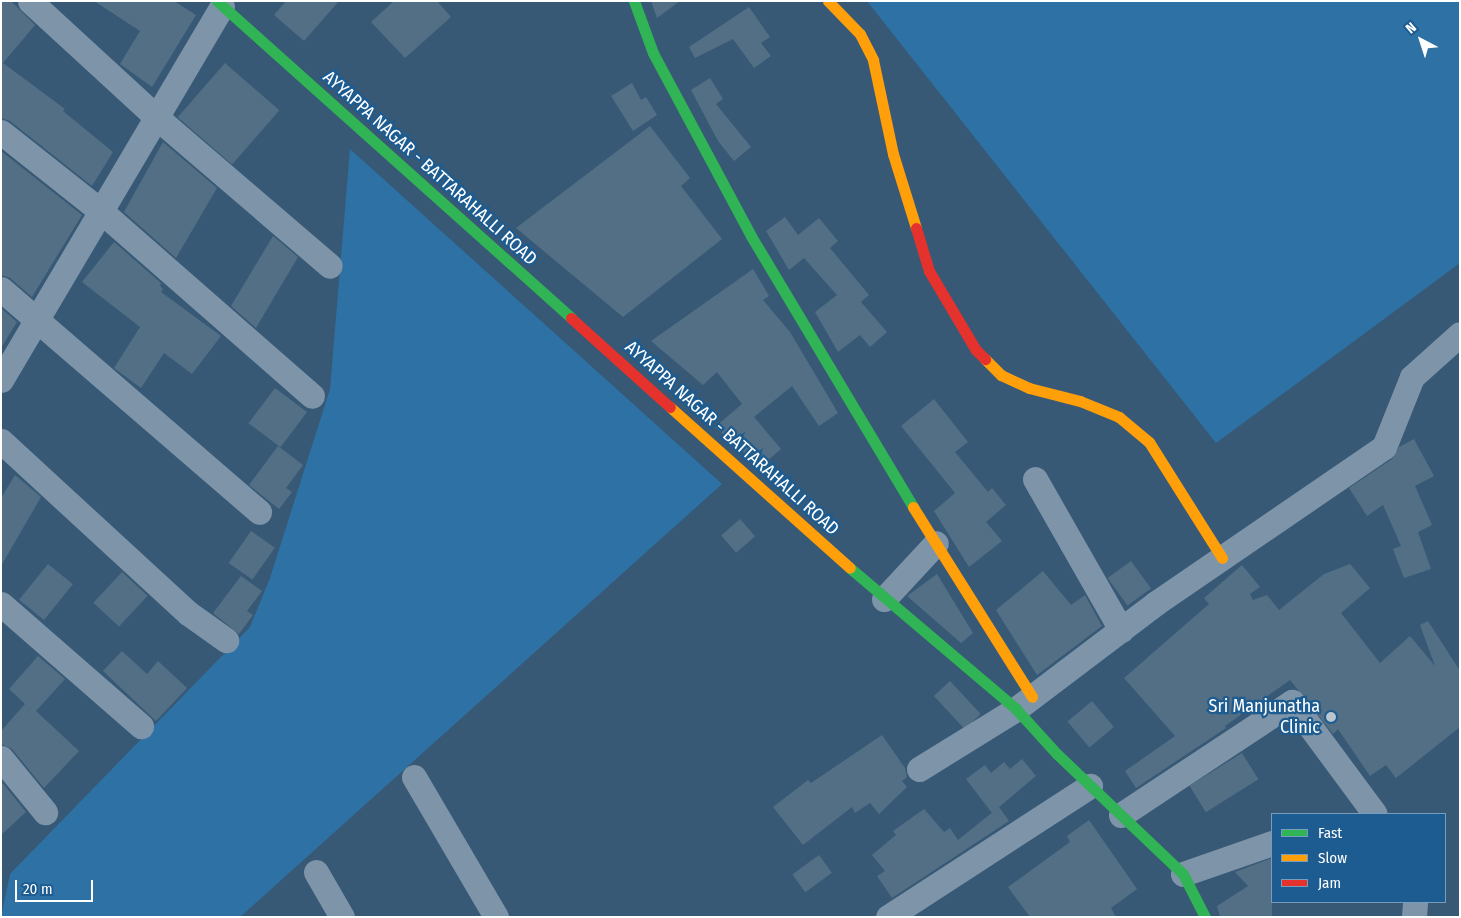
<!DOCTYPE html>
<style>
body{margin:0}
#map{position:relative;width:1461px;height:918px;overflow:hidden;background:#375976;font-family:"Fira Sans Condensed",sans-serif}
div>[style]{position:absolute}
.green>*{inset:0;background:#2e71a4}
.building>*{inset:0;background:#536f85;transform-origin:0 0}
.street>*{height:25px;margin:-12.5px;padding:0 12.5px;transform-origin:12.5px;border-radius:12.5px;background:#7e95a9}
.fast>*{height:11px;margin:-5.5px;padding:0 5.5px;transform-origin:5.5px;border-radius:5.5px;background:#30b455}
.slow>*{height:11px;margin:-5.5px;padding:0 5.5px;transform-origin:5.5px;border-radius:5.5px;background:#ff9f0a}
.jam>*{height:11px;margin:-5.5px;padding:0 5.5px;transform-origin:5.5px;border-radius:5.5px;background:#e5322d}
.dots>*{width:14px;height:14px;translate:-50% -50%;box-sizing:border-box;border:2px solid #1d5c90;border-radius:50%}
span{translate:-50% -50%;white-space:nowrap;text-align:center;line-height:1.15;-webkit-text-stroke:4.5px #1d5c90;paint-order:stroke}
.street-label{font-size:18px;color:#fff}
.poi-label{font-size:18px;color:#fff}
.right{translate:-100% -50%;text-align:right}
.frame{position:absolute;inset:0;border:2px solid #fff;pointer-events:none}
.legend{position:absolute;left:1271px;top:813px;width:175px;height:90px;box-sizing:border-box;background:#1d5c90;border:1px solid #779dbc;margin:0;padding:6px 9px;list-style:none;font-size:15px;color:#fff}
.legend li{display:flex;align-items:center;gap:10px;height:25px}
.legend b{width:25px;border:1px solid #779dbc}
.north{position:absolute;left:1396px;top:15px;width:50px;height:50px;-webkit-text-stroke:4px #1d5c90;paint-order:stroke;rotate:320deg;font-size:14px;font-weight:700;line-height:20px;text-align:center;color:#fff}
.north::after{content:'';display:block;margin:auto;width:18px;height:22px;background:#fff;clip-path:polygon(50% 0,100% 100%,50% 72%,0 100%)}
.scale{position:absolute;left:15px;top:880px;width:78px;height:22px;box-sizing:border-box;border:2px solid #fff;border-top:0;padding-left:6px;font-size:15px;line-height:18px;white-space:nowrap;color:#fff;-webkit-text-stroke:4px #1d5c90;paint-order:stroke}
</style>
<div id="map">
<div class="green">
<i style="clip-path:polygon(867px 1px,1460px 1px,1460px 263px,1216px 443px)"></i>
<i style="clip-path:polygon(350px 149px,722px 484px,240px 917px,1px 917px,10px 874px,250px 627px,270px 578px,330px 389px)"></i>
</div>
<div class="building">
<i style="clip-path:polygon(1px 1px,11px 1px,35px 25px,3px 63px,65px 109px,63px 111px,113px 152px,92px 186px,10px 121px,1px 118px)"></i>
<i style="clip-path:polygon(94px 1px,174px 1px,196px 15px,152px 87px,120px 64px,140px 31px)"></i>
<i style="clip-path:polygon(286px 1px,339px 1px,304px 41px,274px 15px)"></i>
<i style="clip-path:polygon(394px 1px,437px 1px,451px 17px,405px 58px,371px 22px)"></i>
<i style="clip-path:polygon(651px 1px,680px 1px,657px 18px)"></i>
<i style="clip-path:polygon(749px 7px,770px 37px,761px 43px,771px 56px,754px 68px,733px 39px,695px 58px,689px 47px)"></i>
<i style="left:225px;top:63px;width:72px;height:72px;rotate:41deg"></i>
<i style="clip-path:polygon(710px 78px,723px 99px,716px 104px,751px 147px,734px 161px,718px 141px,691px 90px)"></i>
<i style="clip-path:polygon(632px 83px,641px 100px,646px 97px,657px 115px,633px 131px,611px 96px)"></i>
<i style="clip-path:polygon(650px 126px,690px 178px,681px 186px,722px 239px,623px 317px,516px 228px)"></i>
<i style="clip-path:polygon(163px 142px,217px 188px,176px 258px,124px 212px)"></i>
<i style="clip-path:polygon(1px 151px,82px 215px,32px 297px,10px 278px,1px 275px)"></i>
<i style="clip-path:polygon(785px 217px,798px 235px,819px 218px,838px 241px,830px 248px,869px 295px,861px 302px,887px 332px,870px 347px,860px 335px,838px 352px,815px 312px,837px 295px,804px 258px,789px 270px,766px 231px)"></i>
<i style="clip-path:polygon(273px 236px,298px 257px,256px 328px,231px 306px)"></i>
<i style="clip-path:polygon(114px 242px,161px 283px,160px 286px,163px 289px,161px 292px,221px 336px,192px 374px,164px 353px,141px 388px,114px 368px,140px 327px,82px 282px)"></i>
<i style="clip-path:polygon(753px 269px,769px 296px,763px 300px,790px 332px,838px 413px,819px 426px,792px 386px,754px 417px,781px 449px,760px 467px,715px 427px,742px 404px,717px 372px,703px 385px,651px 341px)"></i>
<i style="clip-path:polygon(1px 308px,17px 322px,1px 348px)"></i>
<i style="left:275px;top:388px;width:40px;height:44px;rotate:37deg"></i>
<i style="clip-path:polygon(934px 399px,968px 442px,955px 452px,988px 492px,992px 488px,1006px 505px,986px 522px,1002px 541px,969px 567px,934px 511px,955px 493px,901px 426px)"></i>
<i style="clip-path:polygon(1414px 439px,1434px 476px,1415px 486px,1432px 525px,1418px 532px,1431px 569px,1404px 578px,1393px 549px,1401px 546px,1383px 505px,1367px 516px,1349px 488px,1392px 459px,1399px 447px)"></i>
<i style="clip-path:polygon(278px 446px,303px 465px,286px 488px,292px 492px,279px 509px,249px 485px)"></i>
<i style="clip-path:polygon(15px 475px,41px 497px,1px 566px,1px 498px)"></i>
<i style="left:740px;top:519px;width:23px;height:25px;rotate:49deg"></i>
<i style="left:251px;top:531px;width:29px;height:39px;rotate:35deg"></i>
<i style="left:1131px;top:561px;width:34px;height:29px;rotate:54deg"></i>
<i style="left:48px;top:564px;width:32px;height:46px;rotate:39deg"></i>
<i style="clip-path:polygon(1350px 564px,1370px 588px,1341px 613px,1380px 663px,1410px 636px,1435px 666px,1420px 625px,1428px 621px,1460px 671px,1460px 727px,1396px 778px,1386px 765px,1370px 776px,1338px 729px,1333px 734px,1290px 680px,1225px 726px,1226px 728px,1136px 788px,1125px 771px,1175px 736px,1124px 678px,1209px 604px,1204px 598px,1242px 565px,1260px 587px,1250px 594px,1253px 600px,1267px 595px,1279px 610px,1324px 574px)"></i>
<i style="clip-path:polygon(1043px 571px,1071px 605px,1085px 595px,1102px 626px,1037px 675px,996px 610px)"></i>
<i style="left:122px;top:572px;width:35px;height:42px;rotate:43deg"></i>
<i style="clip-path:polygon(937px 574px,973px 633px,961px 643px,907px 596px)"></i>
<i style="clip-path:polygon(241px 576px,262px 591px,247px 611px,253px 615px,239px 634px,213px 613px)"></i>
<i style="clip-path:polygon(122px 651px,147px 674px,158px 661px,187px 688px,156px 721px,103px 671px)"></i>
<i style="clip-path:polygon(38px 656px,65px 679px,36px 711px,79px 751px,44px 788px,12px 749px,1px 744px,1px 731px,25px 704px,9px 689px)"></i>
<i style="left:950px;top:681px;width:45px;height:22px;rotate:47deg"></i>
<i style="left:1092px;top:701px;width:34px;height:32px;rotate:50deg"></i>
<i style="clip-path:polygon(882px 735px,905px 768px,907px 777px,902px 781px,907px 787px,879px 814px,870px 803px,855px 813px,852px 807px,803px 845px,773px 807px,808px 780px,811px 783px)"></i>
<i style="left:1242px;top:753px;width:31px;height:62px;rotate:58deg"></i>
<i style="clip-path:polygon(1022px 759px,1036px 776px,992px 813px,966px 779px,985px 765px,991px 773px,1004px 762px,1010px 769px)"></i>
<i style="clip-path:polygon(1px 781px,26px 812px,1px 835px)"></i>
<i style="clip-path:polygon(999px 807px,1009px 821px,892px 898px,877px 876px,885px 871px,872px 855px,896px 835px,893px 831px,924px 809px,944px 832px,950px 828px,958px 840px)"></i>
<i style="clip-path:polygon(1089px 820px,1137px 889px,1111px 908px,1116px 917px,1030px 917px,1008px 887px,1070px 842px,1067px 836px)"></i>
<i style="left:819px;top:855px;width:22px;height:33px;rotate:54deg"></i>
<i style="clip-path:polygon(1272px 858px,1272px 917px,1220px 917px,1217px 906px,1248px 886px,1235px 872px)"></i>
</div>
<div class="street">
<i style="left:30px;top:1px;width:170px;rotate:42.6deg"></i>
<i style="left:155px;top:116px;width:230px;rotate:40.6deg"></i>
<i style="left:1px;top:132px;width:129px;rotate:38.4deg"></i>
<i style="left:102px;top:212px;width:279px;rotate:41.2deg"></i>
<i style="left:1px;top:289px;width:341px;rotate:40.8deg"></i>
<i style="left:1px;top:380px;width:434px;rotate:-59.4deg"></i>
<i style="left:1px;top:441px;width:254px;rotate:42.6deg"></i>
<i style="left:188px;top:613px;width:47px;rotate:35.4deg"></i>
<i style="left:1035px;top:479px;width:174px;rotate:60.3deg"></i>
<i style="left:884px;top:599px;width:76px;rotate:-47.1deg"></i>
<i style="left:1px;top:604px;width:186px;rotate:41.1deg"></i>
<i style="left:1px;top:758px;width:70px;rotate:50.8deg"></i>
<i style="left:919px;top:769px;width:114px;rotate:-31.7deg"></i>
<i style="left:1016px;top:709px;width:176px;rotate:-37.1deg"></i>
<i style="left:1156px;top:603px;width:276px;rotate:-34.4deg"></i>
<i style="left:1384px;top:447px;width:75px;rotate:-68.2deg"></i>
<i style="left:1412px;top:377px;width:64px;rotate:-41.9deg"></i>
<i style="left:414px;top:777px;width:162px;rotate:59.6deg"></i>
<i style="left:1121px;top:815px;width:205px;rotate:-33.5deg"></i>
<i style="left:1292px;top:702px;width:139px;rotate:53.5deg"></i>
<i style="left:316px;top:872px;width:52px;rotate:60deg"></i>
<i style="left:1183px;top:874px;width:94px;rotate:-19.2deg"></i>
<i style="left:888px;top:917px;width:241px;rotate:-33deg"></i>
<i style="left:1414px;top:917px;width:15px;rotate:-86deg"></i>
</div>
<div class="fast">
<i style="left:217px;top:1px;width:475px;rotate:41.8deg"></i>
<i style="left:634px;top:1px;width:55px;rotate:69.9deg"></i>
<i style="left:653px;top:53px;width:208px;rotate:61.8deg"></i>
<i style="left:751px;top:236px;width:316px;rotate:59.1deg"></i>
<i style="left:850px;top:568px;width:218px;rotate:40.3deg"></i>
<i style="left:1016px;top:709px;width:61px;rotate:47.7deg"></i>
<i style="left:1057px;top:754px;width:174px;rotate:43.6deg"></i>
<i style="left:1183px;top:874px;width:48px;rotate:62.9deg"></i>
</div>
<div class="slow">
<i style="left:828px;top:1px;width:46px;rotate:45.9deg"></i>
<i style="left:860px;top:34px;width:29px;rotate:63deg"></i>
<i style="left:873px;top:60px;width:96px;rotate:78deg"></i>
<i style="left:893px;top:154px;width:77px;rotate:72.7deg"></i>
<i style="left:985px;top:359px;width:23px;rotate:45deg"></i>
<i style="left:1001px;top:375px;width:31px;rotate:25deg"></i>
<i style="left:1029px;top:388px;width:53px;rotate:14.3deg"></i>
<i style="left:1080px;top:401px;width:42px;rotate:22.3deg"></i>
<i style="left:1119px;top:417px;width:39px;rotate:40deg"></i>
<i style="left:1149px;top:442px;width:137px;rotate:57.8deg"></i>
<i style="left:670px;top:407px;width:241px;rotate:41.8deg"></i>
<i style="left:913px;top:507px;width:224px;rotate:57.9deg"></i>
</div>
<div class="jam">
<i style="left:916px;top:228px;width:45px;rotate:73.2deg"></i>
<i style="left:929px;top:271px;width:92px;rotate:59.3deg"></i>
<i style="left:976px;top:350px;width:13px;rotate:45deg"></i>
<i style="left:571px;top:318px;width:133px;rotate:42deg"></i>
</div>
<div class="dots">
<i style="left:1331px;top:717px;background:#b9c5cf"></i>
</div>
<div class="street-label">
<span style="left:430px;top:168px;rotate:42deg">AYYAPPA NAGAR - BATTARAHALLI ROAD</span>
<span style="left:732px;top:438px;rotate:42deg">AYYAPPA NAGAR - BATTARAHALLI ROAD</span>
</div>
<div class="poi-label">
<span class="right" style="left:1320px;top:717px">Sri Manjunatha<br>Clinic</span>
</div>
<div class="frame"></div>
<ul class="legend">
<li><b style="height:6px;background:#30b455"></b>Fast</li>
<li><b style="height:6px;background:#ff9f0a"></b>Slow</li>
<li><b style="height:6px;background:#e5322d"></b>Jam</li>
</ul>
<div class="north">N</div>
<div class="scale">20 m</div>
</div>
